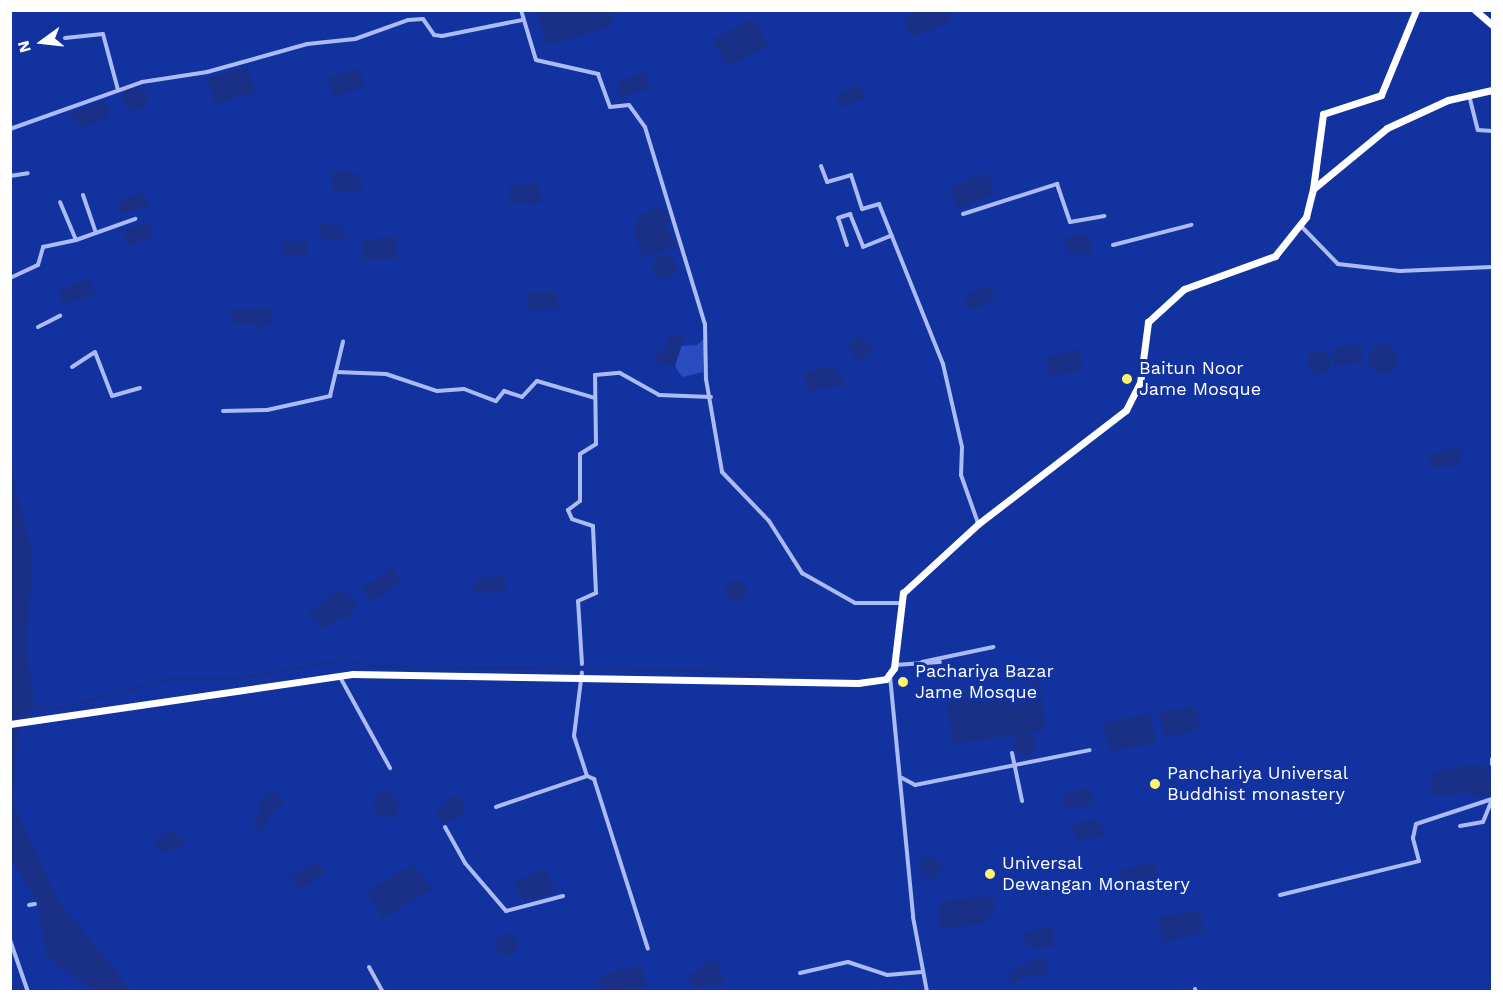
<!DOCTYPE html>
<style>
body{margin:0}
#map{position:relative;width:1503px;height:1002px;overflow:hidden;background:#1232a0;font-family:"Work Sans",sans-serif}
div>[style]{position:absolute}
.green>*{inset:0;background:#294dbf}
.water>*{inset:0;background:#193086;transform-origin:0 0}
.round{border-radius:50%}
.stream>*{height:1.5px;margin:-0.75px;padding:0 0.75px;transform-origin:0.75px;border-radius:0.75px;background:#193086}
.street>*{height:4px;margin:-2px;padding:0 2px;transform-origin:2px;border-radius:2px;background:#abbcf5}
.highway>*{height:7px;margin:-3.5px;padding:0 3.5px;transform-origin:3.5px;border-radius:3.5px;background:#fff}
.dots>*{width:16px;height:16px;translate:-50% -50%;box-sizing:border-box;border:3px solid #1232a0;border-radius:50%}
span{translate:-50% -50%;white-space:nowrap;text-align:center;line-height:1.15;-webkit-text-stroke:6px #1232a0;paint-order:stroke}
.poi-label{font-size:18px;color:#fff}
.left{translate:0 -50%;text-align:left}
.frame{position:absolute;inset:0;border:12px solid #fff;pointer-events:none}
.north{position:absolute;left:12px;top:12px;width:60px;height:60px;-webkit-text-stroke:4px #1232a0;paint-order:stroke;rotate:255deg;font-size:16px;font-weight:700;line-height:24px;text-align:center;color:#fff}
.north::after{content:'';display:block;margin:auto;width:21px;height:27px;background:#fff;clip-path:polygon(50% 0,100% 100%,50% 72%,0 100%)}
</style>
<div id="map">
<div class="green">
<i style="clip-path:polygon(705px 338px,703px 372px,682px 377px,675px 366px,681px 346px,697px 345px)"></i>
</div>
<div class="water">
<i style="clip-path:polygon(918px 10px,949px 11px,951px 16px,946px 24px,911px 37px,903px 19px)"></i>
<i style="clip-path:polygon(613px 11px,611px 27px,547px 45px,536px 12px)"></i>
<i style="left:754px;top:18px;width:31px;height:47px;rotate:63deg"></i>
<i style="left:248px;top:67px;width:26px;height:43px;rotate:74deg"></i>
<i style="left:359px;top:68px;width:20px;height:33px;rotate:72deg"></i>
<i style="clip-path:polygon(645px 73px,650px 88px,616px 99px,620px 80px)"></i>
<i style="clip-path:polygon(859px 82px,867px 97px,841px 108px,835px 98px)"></i>
<i class="round" style="left:123px;top:86px;width:24px;height:24px"></i>
<i style="clip-path:polygon(102px 101px,109px 107px,108px 119px,81px 128px,70px 113px)"></i>
<i style="clip-path:polygon(350px 171px,360px 176px,364px 190px,334px 192px,331px 172px)"></i>
<i style="left:986px;top:172px;width:23px;height:41px;rotate:65deg"></i>
<i style="clip-path:polygon(539px 183px,542px 204px,510px 203px,509px 186px)"></i>
<i style="clip-path:polygon(142px 192px,149px 207px,120px 214px,119px 200px)"></i>
<i style="clip-path:polygon(658px 208px,672px 217px,665px 225px,677px 246px,642px 257px,634px 228px,639px 215px)"></i>
<i style="left:149px;top:222px;width:16px;height:27px;rotate:72deg"></i>
<i style="clip-path:polygon(318px 222px,342px 226px,347px 239px,322px 239px)"></i>
<i style="clip-path:polygon(1087px 234px,1093px 255px,1067px 253px,1063px 238px)"></i>
<i style="clip-path:polygon(396px 236px,397px 259px,362px 259px,362px 241px)"></i>
<i style="left:281px;top:241px;width:27px;height:15px"></i>
<i class="round" style="left:653px;top:255px;width:24px;height:24px"></i>
<i style="left:90px;top:279px;width:16px;height:33px;rotate:72deg"></i>
<i style="clip-path:polygon(990px 285px,995px 300px,972px 309px,964px 306px,965px 295px)"></i>
<i style="left:527px;top:292px;width:31px;height:18px"></i>
<i style="clip-path:polygon(269px 308px,272px 321px,260px 329px,251px 322px,234px 324px,231px 310px)"></i>
<i style="clip-path:polygon(685px 335px,675px 366px,658px 365px,655px 356px,666px 348px,668px 336px)"></i>
<i class="round" style="left:849px;top:337px;width:22px;height:22px"></i>
<i style="clip-path:polygon(1361px 344px,1362px 363px,1335px 366px,1332px 349px)"></i>
<i class="round" style="left:1368px;top:344px;width:30px;height:30px"></i>
<i style="clip-path:polygon(1080px 349px,1083px 370px,1048px 376px,1046px 357px)"></i>
<i class="round" style="left:1307px;top:350px;width:24px;height:24px"></i>
<i style="clip-path:polygon(833px 366px,847px 385px,808px 391px,802px 373px)"></i>
<i style="clip-path:polygon(1453px 448px,1462px 452px,1460px 465px,1431px 468px,1429px 455px)"></i>
<i style="clip-path:polygon(10px 466px,33px 556px,26px 649px,34px 702px,18px 731px,13px 802px,58px 900px,132px 991px,97px 991px,56px 966px,46px 953px,38px 903px,11px 859px)"></i>
<i style="left:392px;top:568px;width:17px;height:36px;rotate:57deg"></i>
<i style="clip-path:polygon(502px 575px,508px 585px,504px 592px,473px 593px,475px 580px)"></i>
<i class="round" style="left:725px;top:580px;width:22px;height:22px"></i>
<i style="clip-path:polygon(341px 589px,359px 605px,345px 621px,342px 617px,323px 629px,307px 613px)"></i>
<i style="left:1039px;top:682px;width:49px;height:94px;rotate:82deg"></i>
<i style="clip-path:polygon(1193px 706px,1202px 718px,1196px 730px,1165px 737px,1159px 713px)"></i>
<i style="left:1150px;top:713px;width:30px;height:48px;rotate:78deg"></i>
<i class="round" style="left:1014px;top:733px;width:22px;height:22px"></i>
<i style="clip-path:polygon(1467px 765px,1483px 766px,1490px 774px,1492px 793px,1479px 798px,1471px 793px,1430px 796px,1433px 772px)"></i>
<i style="clip-path:polygon(1089px 787px,1093px 801px,1086px 807px,1067px 808px,1062px 803px,1064px 795px)"></i>
<i style="clip-path:polygon(272px 791px,286px 802px,270px 816px,261px 833px,252px 824px,260px 812px,257px 807px)"></i>
<i class="round" style="left:373px;top:792px;width:26px;height:26px"></i>
<i style="clip-path:polygon(453px 796px,460px 796px,465px 813px,444px 824px,435px 812px)"></i>
<i style="clip-path:polygon(1098px 819px,1105px 835px,1076px 841px,1072px 824px)"></i>
<i style="clip-path:polygon(172px 829px,187px 844px,163px 853px,153px 840px)"></i>
<i class="round" style="left:920px;top:857px;width:22px;height:22px"></i>
<i style="clip-path:polygon(318px 862px,327px 871px,300px 890px,289px 877px)"></i>
<i style="left:1154px;top:862px;width:16px;height:37px;rotate:76deg"></i>
<i style="clip-path:polygon(412px 864px,433px 889px,382px 918px,366px 892px)"></i>
<i style="clip-path:polygon(545px 869px,557px 893px,524px 901px,513px 882px)"></i>
<i style="clip-path:polygon(1044px 880px,1046px 895px,1015px 894px,1015px 882px)"></i>
<i style="clip-path:polygon(989px 896px,996px 905px,985px 924px,940px 928px,939px 902px)"></i>
<i style="clip-path:polygon(1200px 911px,1205px 931px,1163px 943px,1157px 917px)"></i>
<i style="clip-path:polygon(1053px 927px,1054px 947px,1028px 948px,1022px 933px)"></i>
<i class="round" style="left:495px;top:934px;width:22px;height:22px"></i>
<i style="clip-path:polygon(716px 958px,725px 982px,694px 988px,687px 976px)"></i>
<i style="clip-path:polygon(1048px 958px,1046px 975px,1029px 975px,1012px 983px,1009px 973px,1032px 959px)"></i>
<i style="clip-path:polygon(641px 965px,647px 988px,602px 991px,599px 976px)"></i>
</div>
<div class="stream">
<i style="left:32px;top:706px;width:30px;rotate:4deg"></i>
<i style="left:62px;top:708px;width:117px;rotate:-14.9deg"></i>
<i style="left:175px;top:678px;width:61px;rotate:0.9deg"></i>
<i style="left:236px;top:679px;width:110px;rotate:-10deg"></i>
<i style="left:344px;top:660px;width:30px;rotate:12deg"></i>
<i style="left:373px;top:666px;width:467px;rotate:0.9deg"></i>
</div>
<div class="street">
<i style="left:521px;top:10px;width:52px;rotate:73.3deg"></i>
<i style="left:536px;top:60px;width:64px;rotate:12.7deg"></i>
<i style="left:598px;top:74px;width:35px;rotate:70deg"></i>
<i style="left:610px;top:107px;width:19px;rotate:-6deg"></i>
<i style="left:629px;top:105px;width:27px;rotate:54deg"></i>
<i style="left:645px;top:127px;width:206px;rotate:73.1deg"></i>
<i style="left:705px;top:324px;width:55px;rotate:89deg"></i>
<i style="left:706px;top:379px;width:94px;rotate:80.2deg"></i>
<i style="left:722px;top:472px;width:68px;rotate:46.2deg"></i>
<i style="left:769px;top:521px;width:62px;rotate:57.6deg"></i>
<i style="left:802px;top:573px;width:61px;rotate:29.5deg"></i>
<i style="left:855px;top:603px;width:43px"></i>
<i style="left:65px;top:38px;width:38px;rotate:-6deg"></i>
<i style="left:103px;top:34px;width:58px;rotate:75deg"></i>
<i style="left:1469px;top:95px;width:36px;rotate:76deg"></i>
<i style="left:1478px;top:130px;width:14px;rotate:4deg"></i>
<i style="left:10px;top:129px;width:140px;rotate:-19.6deg"></i>
<i style="left:142px;top:82px;width:66px;rotate:-8.7deg"></i>
<i style="left:207px;top:72px;width:104px;rotate:-15.6deg"></i>
<i style="left:307px;top:44px;width:48px;rotate:-5.9deg"></i>
<i style="left:355px;top:39px;width:56px;rotate:-19.7deg"></i>
<i style="left:408px;top:20px;width:15px;rotate:-4deg"></i>
<i style="left:423px;top:19px;width:19px;rotate:55deg"></i>
<i style="left:434px;top:35px;width:8px;rotate:7deg"></i>
<i style="left:442px;top:36px;width:82px;rotate:-11.3deg"></i>
<i style="left:821px;top:166px;width:17px;rotate:69deg"></i>
<i style="left:827px;top:182px;width:25px;rotate:-16deg"></i>
<i style="left:851px;top:175px;width:36px;rotate:72deg"></i>
<i style="left:862px;top:209px;width:18px;rotate:-16deg"></i>
<i style="left:879px;top:204px;width:172px;rotate:68.2deg"></i>
<i style="left:943px;top:364px;width:85px;rotate:77.1deg"></i>
<i style="left:962px;top:447px;width:28px;rotate:92deg"></i>
<i style="left:961px;top:475px;width:51px;rotate:70.5deg"></i>
<i style="left:10px;top:176px;width:18px;rotate:-9deg"></i>
<i style="left:83px;top:195px;width:40px;rotate:71.1deg"></i>
<i style="left:963px;top:214px;width:99px;rotate:-17.7deg"></i>
<i style="left:1057px;top:184px;width:40px;rotate:71.1deg"></i>
<i style="left:1070px;top:222px;width:35px;rotate:-10deg"></i>
<i style="left:1301px;top:226px;width:53px;rotate:45.8deg"></i>
<i style="left:1338px;top:264px;width:62px;rotate:6.4deg"></i>
<i style="left:1400px;top:271px;width:92px;rotate:-2.5deg"></i>
<i style="left:76px;top:240px;width:63px;rotate:-19.6deg"></i>
<i style="left:847px;top:245px;width:28px;rotate:-108deg"></i>
<i style="left:838px;top:218px;width:13px;rotate:-18deg"></i>
<i style="left:850px;top:214px;width:35px;rotate:68deg"></i>
<i style="left:863px;top:247px;width:31px;rotate:-22deg"></i>
<i style="left:1113px;top:245px;width:81px;rotate:-14.4deg"></i>
<i style="left:10px;top:278px;width:31px;rotate:-25deg"></i>
<i style="left:38px;top:265px;width:19px;rotate:-74deg"></i>
<i style="left:43px;top:247px;width:34px;rotate:-12deg"></i>
<i style="left:76px;top:240px;width:41px;rotate:-112.8deg"></i>
<i style="left:38px;top:327px;width:25px;rotate:-27deg"></i>
<i style="left:72px;top:367px;width:27px;rotate:-33deg"></i>
<i style="left:95px;top:352px;width:47px;rotate:68.9deg"></i>
<i style="left:112px;top:396px;width:29px;rotate:-16deg"></i>
<i style="left:337px;top:372px;width:49px;rotate:2.3deg"></i>
<i style="left:386px;top:374px;width:54px;rotate:18.4deg"></i>
<i style="left:437px;top:391px;width:27px;rotate:-4deg"></i>
<i style="left:464px;top:389px;width:34px;rotate:21deg"></i>
<i style="left:496px;top:401px;width:13px;rotate:-51deg"></i>
<i style="left:504px;top:391px;width:19px;rotate:18deg"></i>
<i style="left:522px;top:397px;width:22px;rotate:-47deg"></i>
<i style="left:537px;top:381px;width:60px;rotate:16.3deg"></i>
<i style="left:223px;top:411px;width:44px;rotate:-1.3deg"></i>
<i style="left:267px;top:410px;width:65px;rotate:-12.5deg"></i>
<i style="left:330px;top:396px;width:56px;rotate:-76.5deg"></i>
<i style="left:922px;top:662px;width:73px;rotate:-11.9deg"></i>
<i style="left:582px;top:664px;width:63px;rotate:-93.6deg"></i>
<i style="left:578px;top:601px;width:20px;rotate:-24deg"></i>
<i style="left:596px;top:593px;width:67px;rotate:-92.6deg"></i>
<i style="left:593px;top:526px;width:22px;rotate:-162deg"></i>
<i style="left:572px;top:519px;width:10px;rotate:-114deg"></i>
<i style="left:568px;top:510px;width:15px;rotate:-37deg"></i>
<i style="left:580px;top:501px;width:47px;rotate:-90deg"></i>
<i style="left:580px;top:454px;width:19px;rotate:-32deg"></i>
<i style="left:596px;top:444px;width:69px;rotate:-90.8deg"></i>
<i style="left:595px;top:375px;width:25px;rotate:-5deg"></i>
<i style="left:620px;top:373px;width:45px;rotate:29.4deg"></i>
<i style="left:659px;top:395px;width:52px;rotate:2.2deg"></i>
<i style="left:894px;top:665px;width:46px;rotate:-3.7deg"></i>
<i style="left:890px;top:676px;width:242px;rotate:84.5deg"></i>
<i style="left:913px;top:917px;width:76px;rotate:79.4deg"></i>
<i style="left:340px;top:677px;width:104px;rotate:61.2deg"></i>
<i style="left:1012px;top:753px;width:49px;rotate:78.2deg"></i>
<i style="left:1492px;top:759px;width:5px;rotate:90deg"></i>
<i style="left:587px;top:776px;width:8px;rotate:23deg"></i>
<i style="left:594px;top:779px;width:178px;rotate:72.4deg"></i>
<i style="left:902px;top:778px;width:15px;rotate:28deg"></i>
<i style="left:915px;top:785px;width:178px;rotate:-11.3deg"></i>
<i style="left:496px;top:807px;width:96px;rotate:-18.8deg"></i>
<i style="left:587px;top:776px;width:42px;rotate:-108deg"></i>
<i style="left:574px;top:736px;width:64px;rotate:-82.9deg"></i>
<i style="left:1460px;top:826px;width:23px;rotate:-10deg"></i>
<i style="left:1483px;top:822px;width:22px;rotate:-68deg"></i>
<i style="left:445px;top:827px;width:41px;rotate:60.9deg"></i>
<i style="left:465px;top:863px;width:63px;rotate:49.5deg"></i>
<i style="left:506px;top:911px;width:59px;rotate:-14.7deg"></i>
<i style="left:1280px;top:895px;width:143px;rotate:-13.7deg"></i>
<i style="left:1419px;top:861px;width:24px;rotate:-105deg"></i>
<i style="left:1413px;top:838px;width:14px;rotate:-78deg"></i>
<i style="left:1416px;top:824px;width:80px;rotate:-18.2deg"></i>
<i style="left:29px;top:905px;width:6px;rotate:-9deg"></i>
<i style="left:10px;top:940px;width:55px;rotate:70.9deg"></i>
<i style="left:369px;top:967px;width:29px;rotate:61deg"></i>
<i style="left:800px;top:973px;width:49px;rotate:-12.9deg"></i>
<i style="left:848px;top:962px;width:41px;rotate:18.4deg"></i>
<i style="left:887px;top:975px;width:35px;rotate:-5deg"></i>
<i style="left:1195px;top:989px;width:3px;rotate:72deg"></i>
</div>
<div class="highway">
<i style="left:1475px;top:10px;width:23px;rotate:41deg"></i>
<i style="left:1313px;top:189px;width:76px;rotate:-82.4deg"></i>
<i style="left:1323px;top:114px;width:61px;rotate:-18.1deg"></i>
<i style="left:1381px;top:95px;width:92px;rotate:-67.6deg"></i>
<i style="left:10px;top:724px;width:347px;rotate:-8.3deg"></i>
<i style="left:353px;top:674px;width:505px;rotate:1.02deg"></i>
<i style="left:858px;top:683px;width:28px;rotate:-8deg"></i>
<i style="left:886px;top:679px;width:14px;rotate:-54deg"></i>
<i style="left:894px;top:668px;width:76px;rotate:-83.2deg"></i>
<i style="left:903px;top:593px;width:102px;rotate:-42.6deg"></i>
<i style="left:978px;top:524px;width:187px;rotate:-37.6deg"></i>
<i style="left:1126px;top:410px;width:30px;rotate:-63deg"></i>
<i style="left:1140px;top:383px;width:62px;rotate:-82.5deg"></i>
<i style="left:1148px;top:322px;width:49px;rotate:-42.5deg"></i>
<i style="left:1184px;top:289px;width:97px;rotate:-19.9deg"></i>
<i style="left:1275px;top:256px;width:50px;rotate:-51.5deg"></i>
<i style="left:1306px;top:217px;width:29px;rotate:-76deg"></i>
<i style="left:1313px;top:189px;width:96px;rotate:-39.5deg"></i>
<i style="left:1387px;top:128px;width:67px;rotate:-24.7deg"></i>
<i style="left:1448px;top:100px;width:45px;rotate:-12.8deg"></i>
</div>
<div class="dots">
<i style="left:1127px;top:379px;background:#fff46e"></i>
<i style="left:903px;top:682px;background:#fff46e"></i>
<i style="left:1155px;top:784px;background:#fff46e"></i>
<i style="left:990px;top:874px;background:#fff46e"></i>
</div>
<div class="poi-label">
<span class="left" style="left:1139px;top:379px">Baitun Noor<br>Jame Mosque</span>
<span class="left" style="left:915px;top:682px">Pachariya Bazar<br>Jame Mosque</span>
<span class="left" style="left:1167px;top:784px">Panchariya Universal<br>Buddhist monastery</span>
<span class="left" style="left:1002px;top:874px">Universal<br>Dewangan Monastery</span>
</div>
<div class="frame"></div>
<div class="north">N</div>
</div>
